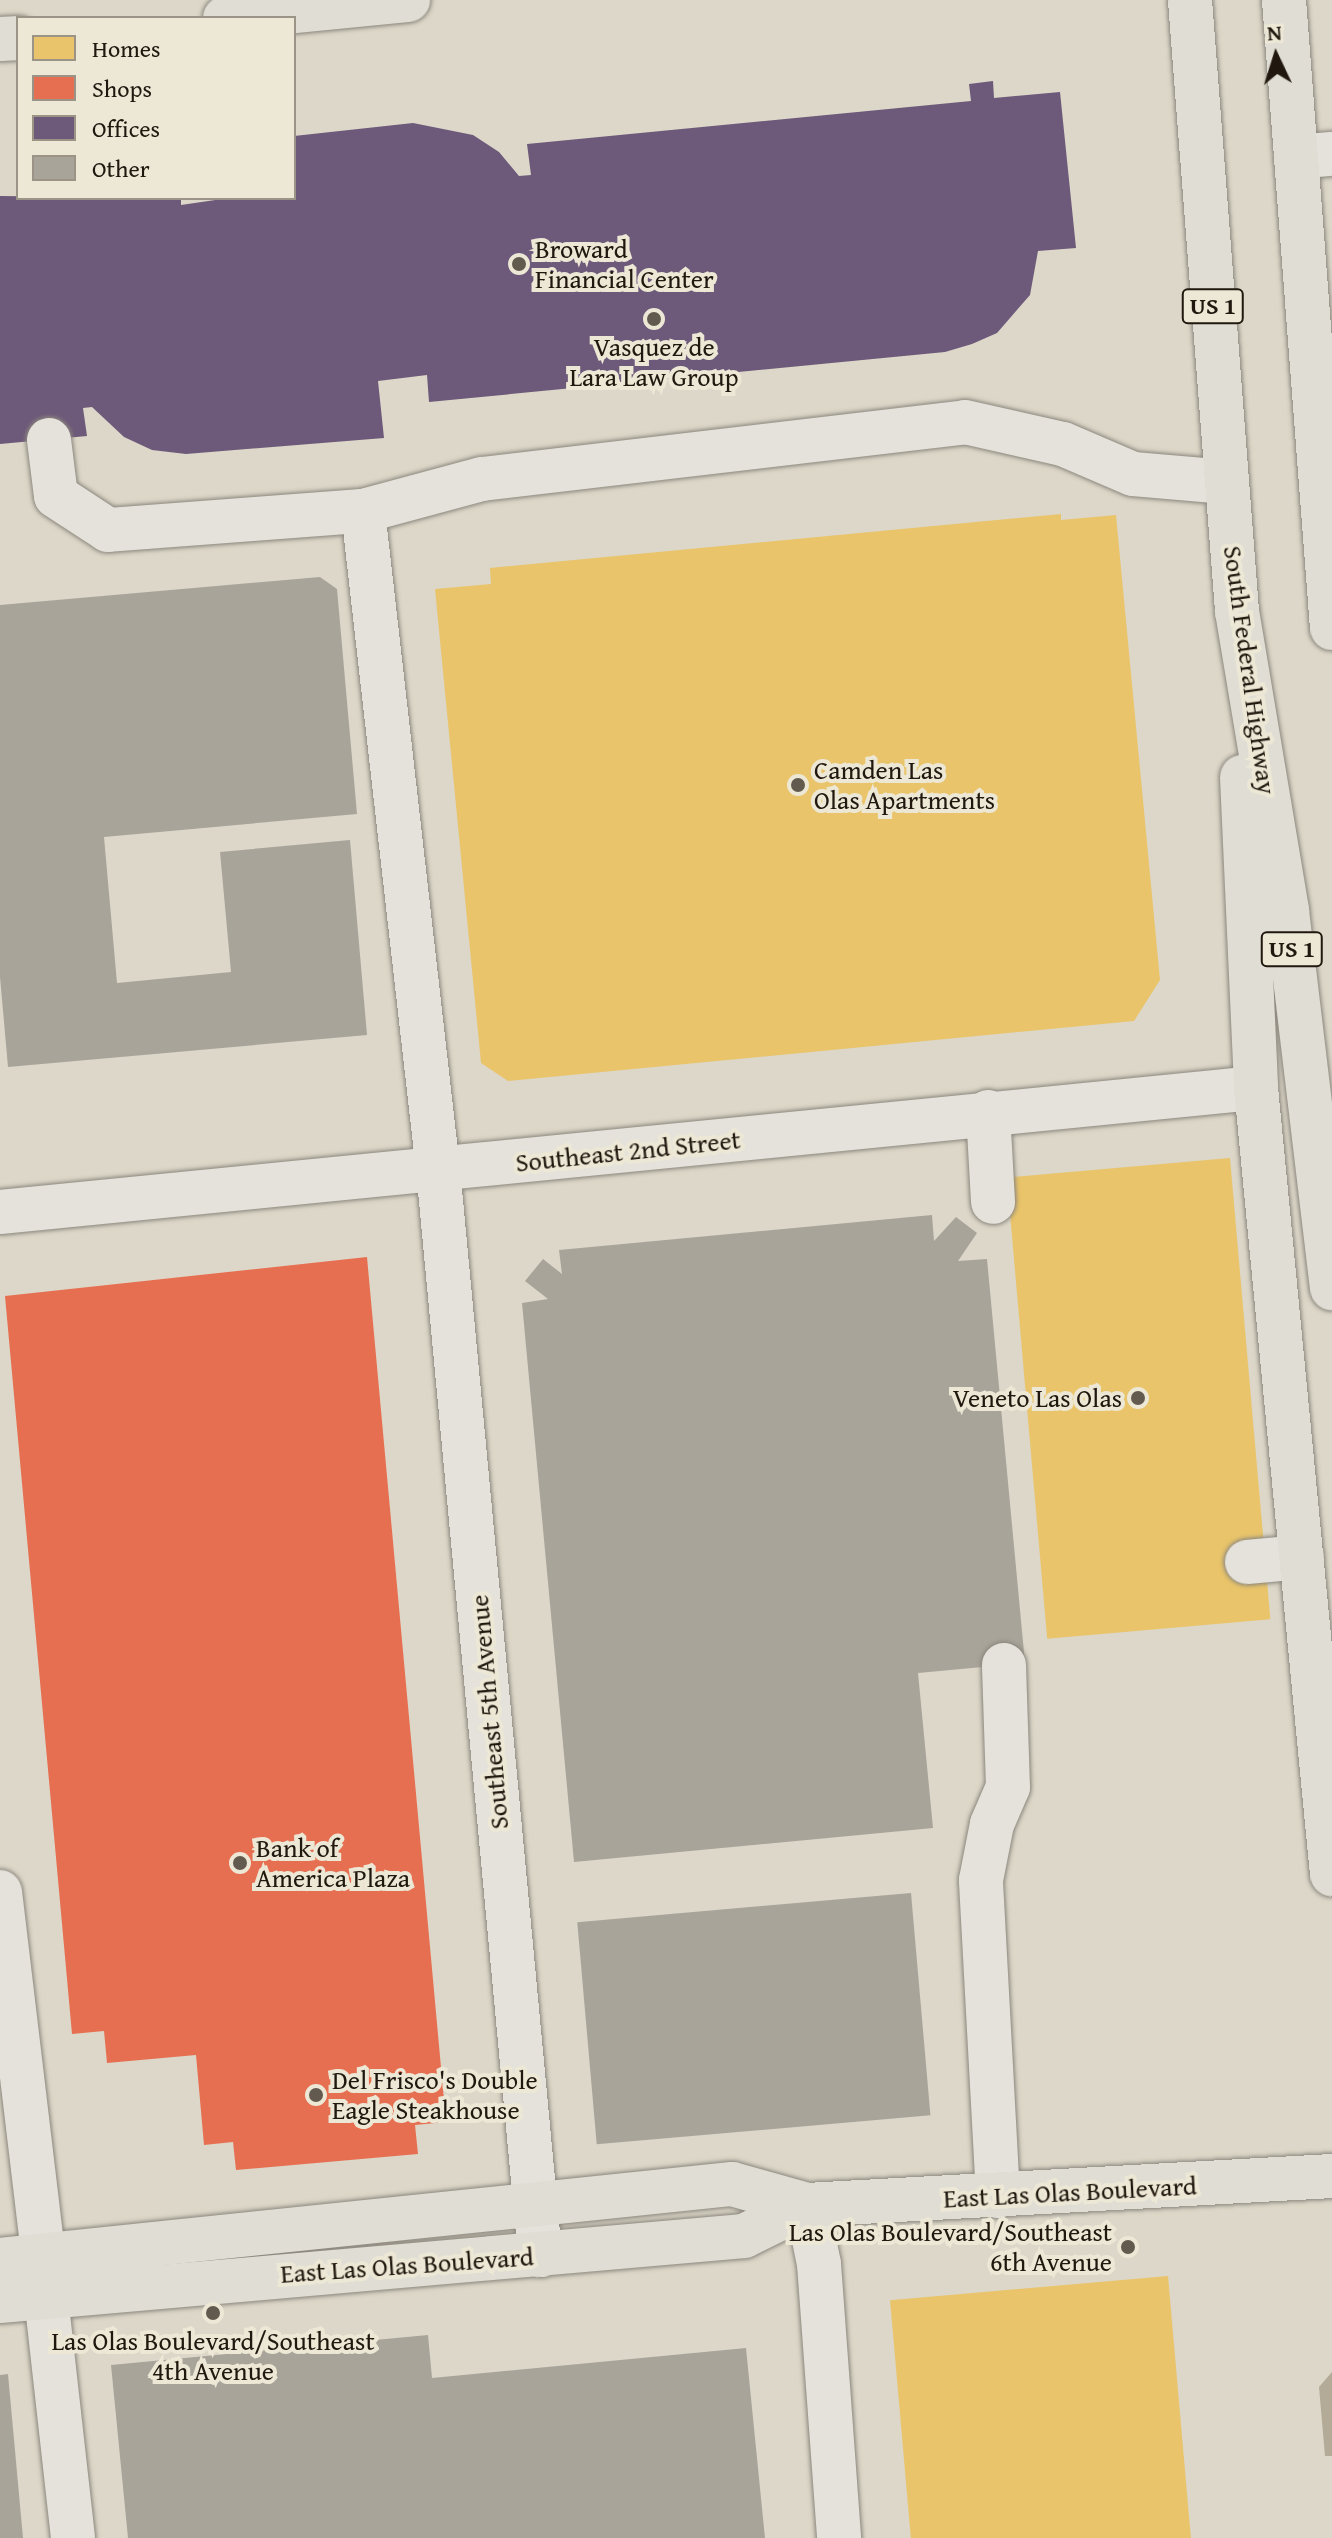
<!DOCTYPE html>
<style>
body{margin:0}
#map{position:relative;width:1332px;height:2538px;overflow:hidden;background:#dcd7c8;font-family:"Gentium Book Plus",serif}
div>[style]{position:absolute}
.water>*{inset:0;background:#b3ab98}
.homes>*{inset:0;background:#e9c46a;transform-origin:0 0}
.shops>*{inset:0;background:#e76f51}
.offices>*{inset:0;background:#6d597a}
.building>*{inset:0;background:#a8a49a;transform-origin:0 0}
.roads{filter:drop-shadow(0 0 2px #8c877e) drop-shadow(0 0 2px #8c877e)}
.minor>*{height:44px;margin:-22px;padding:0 22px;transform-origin:22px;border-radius:22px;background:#e4e2da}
.major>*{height:44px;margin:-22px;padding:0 22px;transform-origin:22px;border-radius:22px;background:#dfddd4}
.dots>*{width:22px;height:22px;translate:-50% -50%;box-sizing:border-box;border:4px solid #ede8d6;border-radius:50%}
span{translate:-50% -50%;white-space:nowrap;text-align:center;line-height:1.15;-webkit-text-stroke:8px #ede8d6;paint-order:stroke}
.shield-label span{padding:2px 6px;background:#ede8d6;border:2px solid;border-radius:6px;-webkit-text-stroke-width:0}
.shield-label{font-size:24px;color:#20170e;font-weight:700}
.poi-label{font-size:26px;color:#20170e}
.left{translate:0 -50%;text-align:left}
.right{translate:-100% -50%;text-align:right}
.street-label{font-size:26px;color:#20170e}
.legend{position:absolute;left:16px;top:16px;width:280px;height:184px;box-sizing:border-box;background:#ede8d6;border:2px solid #9b9486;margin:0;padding:10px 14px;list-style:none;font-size:24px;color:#20170e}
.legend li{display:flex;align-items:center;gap:16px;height:40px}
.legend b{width:40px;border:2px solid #9b9486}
.north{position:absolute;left:1236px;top:16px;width:80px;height:80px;-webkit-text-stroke:6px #ede8d6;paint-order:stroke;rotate:356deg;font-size:22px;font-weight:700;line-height:32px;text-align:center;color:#20170e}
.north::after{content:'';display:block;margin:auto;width:28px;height:36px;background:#20170e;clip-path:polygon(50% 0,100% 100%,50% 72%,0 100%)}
</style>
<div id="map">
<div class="water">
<i style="clip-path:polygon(1332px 2372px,1332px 2456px,1325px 2456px,1319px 2387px)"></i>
</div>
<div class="homes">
<i style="clip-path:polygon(1061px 514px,1061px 520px,1116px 515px,1160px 980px,1134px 1021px,508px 1081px,481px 1063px,435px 589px,491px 584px,490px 568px)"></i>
<i style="left:1230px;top:1158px;width:463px;height:224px;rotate:85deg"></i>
<i style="left:1168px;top:2276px;width:263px;height:279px;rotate:85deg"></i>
</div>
<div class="shops">
<i style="clip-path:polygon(367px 1257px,446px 2122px,415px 2125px,418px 2154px,236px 2170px,233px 2142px,204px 2145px,196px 2055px,107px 2063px,104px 2031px,72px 2034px,5px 1296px)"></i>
</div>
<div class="offices">
<i style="clip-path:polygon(993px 81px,994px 98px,1060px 92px,1076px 248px,1038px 251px,1030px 295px,997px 333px,972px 344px,945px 352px,429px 402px,427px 375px,378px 381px,384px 438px,186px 454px,152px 450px,124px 437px,92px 407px,83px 408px,87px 436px,0 444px,0 196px,181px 198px,181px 205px,229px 198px,294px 198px,294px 136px,413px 123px,473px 135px,499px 152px,519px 176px,531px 175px,527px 144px,971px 101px,969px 84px)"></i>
</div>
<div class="building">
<i style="clip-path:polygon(320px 577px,337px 589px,357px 814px,104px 837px,117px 983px,231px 972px,220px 852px,350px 840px,367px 1035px,8px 1067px,0 977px,0 605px)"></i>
<i style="clip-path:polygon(932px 1215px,934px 1241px,956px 1217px,977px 1233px,958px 1261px,987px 1259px,1025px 1663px,918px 1673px,933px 1828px,574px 1862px,522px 1303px,548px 1299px,525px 1281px,543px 1259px,562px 1274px,559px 1250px)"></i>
<i style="left:911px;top:1893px;width:223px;height:335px;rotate:85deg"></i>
<i style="clip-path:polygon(428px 2335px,432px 2378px,746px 2348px,765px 2538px,128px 2538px,111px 2365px)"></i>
<i style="clip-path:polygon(8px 2374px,23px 2538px,0 2538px,0 2375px)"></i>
</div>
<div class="roads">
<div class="minor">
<i style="left:1296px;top:157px;width:36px;rotate:-5deg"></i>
<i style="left:49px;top:440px;width:56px;rotate:82.9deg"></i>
<i style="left:56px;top:496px;width:62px;rotate:33.2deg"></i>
<i style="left:108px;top:530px;width:256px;rotate:-4.3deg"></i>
<i style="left:363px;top:511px;width:662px;rotate:83.5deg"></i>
<i style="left:438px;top:1169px;width:1091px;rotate:84.63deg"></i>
<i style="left:363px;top:511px;width:123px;rotate:-15.1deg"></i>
<i style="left:482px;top:479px;width:486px;rotate:-6.7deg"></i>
<i style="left:965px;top:422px;width:100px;rotate:12.7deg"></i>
<i style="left:1063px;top:444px;width:76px;rotate:23.2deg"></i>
<i style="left:1133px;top:474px;width:94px;rotate:4.9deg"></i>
<i style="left:988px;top:1112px;width:90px;rotate:86.8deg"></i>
<i style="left:0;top:1212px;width:1262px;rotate:-5.64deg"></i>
<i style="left:1247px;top:1562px;width:55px;rotate:-5.2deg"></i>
<i style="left:0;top:1892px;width:365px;rotate:83.2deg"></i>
<i style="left:998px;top:2196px;width:316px;rotate:-93.1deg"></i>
<i style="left:981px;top:1880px;width:57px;rotate:-78.9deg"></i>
<i style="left:992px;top:1824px;width:40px;rotate:-66.6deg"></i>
<i style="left:1008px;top:1787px;width:122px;rotate:-91.9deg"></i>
<i style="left:807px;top:2205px;width:60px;rotate:78.5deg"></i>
<i style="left:819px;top:2264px;width:275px;rotate:85.8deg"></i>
<i style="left:46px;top:2297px;width:243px;rotate:83.6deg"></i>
</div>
<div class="major">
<i style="left:1190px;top:0;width:613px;rotate:85.6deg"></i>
<i style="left:1237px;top:611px;width:304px;rotate:80.5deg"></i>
<i style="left:1287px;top:911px;width:380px;rotate:83.2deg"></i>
<i style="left:1284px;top:0;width:630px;rotate:85.63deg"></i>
<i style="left:225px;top:18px;width:184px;rotate:-5.6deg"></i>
<i style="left:0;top:39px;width:18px;rotate:-3deg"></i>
<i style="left:1242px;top:777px;width:311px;rotate:87.4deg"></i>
<i style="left:1256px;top:1088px;width:790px;rotate:84.48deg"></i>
<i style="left:0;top:2260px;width:736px;rotate:-5.93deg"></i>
<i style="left:732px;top:2184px;width:78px;rotate:15.6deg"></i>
<i style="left:807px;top:2205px;width:526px;rotate:-3.16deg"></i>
<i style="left:0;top:2301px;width:747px;rotate:-4.99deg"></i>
<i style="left:744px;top:2236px;width:70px;rotate:-26.2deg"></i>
</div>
</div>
<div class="dots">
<i style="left:519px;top:264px;background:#625a4f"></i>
<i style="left:654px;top:319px;background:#625a4f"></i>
<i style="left:798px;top:785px;background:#625a4f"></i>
<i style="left:1138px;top:1398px;background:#625a4f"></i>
<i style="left:240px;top:1863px;background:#625a4f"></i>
<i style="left:316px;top:2095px;background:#625a4f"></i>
<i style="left:1128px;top:2247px;background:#625a4f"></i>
<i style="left:213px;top:2313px;background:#625a4f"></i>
</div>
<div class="shield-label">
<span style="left:1213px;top:306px">US 1</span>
<span style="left:1292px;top:949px">US 1</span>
</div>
<div class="poi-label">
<span class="left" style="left:535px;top:264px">Broward<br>Financial Center</span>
<span style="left:654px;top:362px">Vasquez de<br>Lara Law Group</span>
<span class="left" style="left:814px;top:785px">Camden Las<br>Olas Apartments</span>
<span class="right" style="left:1122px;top:1398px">Veneto Las Olas</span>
<span class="left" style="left:256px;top:1863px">Bank of<br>America Plaza</span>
<span class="left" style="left:332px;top:2095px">Del Frisco's Double<br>Eagle Steakhouse</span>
<span class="right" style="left:1112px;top:2247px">Las Olas Boulevard/Southeast<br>6th Avenue</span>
<span style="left:213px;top:2356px">Las Olas Boulevard/Southeast<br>4th Avenue</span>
</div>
<div class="street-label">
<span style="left:1250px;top:670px;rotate:82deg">South Federal Highway</span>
<span style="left:628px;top:1151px;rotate:-6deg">Southeast 2nd Street</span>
<span style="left:489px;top:1712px;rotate:-95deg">Southeast 5th Avenue</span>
<span style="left:1070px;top:2192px;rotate:-3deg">East Las Olas Boulevard</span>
<span style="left:407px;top:2265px;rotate:-4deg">East Las Olas Boulevard</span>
</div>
<ul class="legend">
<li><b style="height:22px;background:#e9c46a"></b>Homes</li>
<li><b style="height:22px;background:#e76f51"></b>Shops</li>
<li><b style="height:22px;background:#6d597a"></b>Offices</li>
<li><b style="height:22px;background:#a8a49a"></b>Other</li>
</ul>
<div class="north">N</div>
</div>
